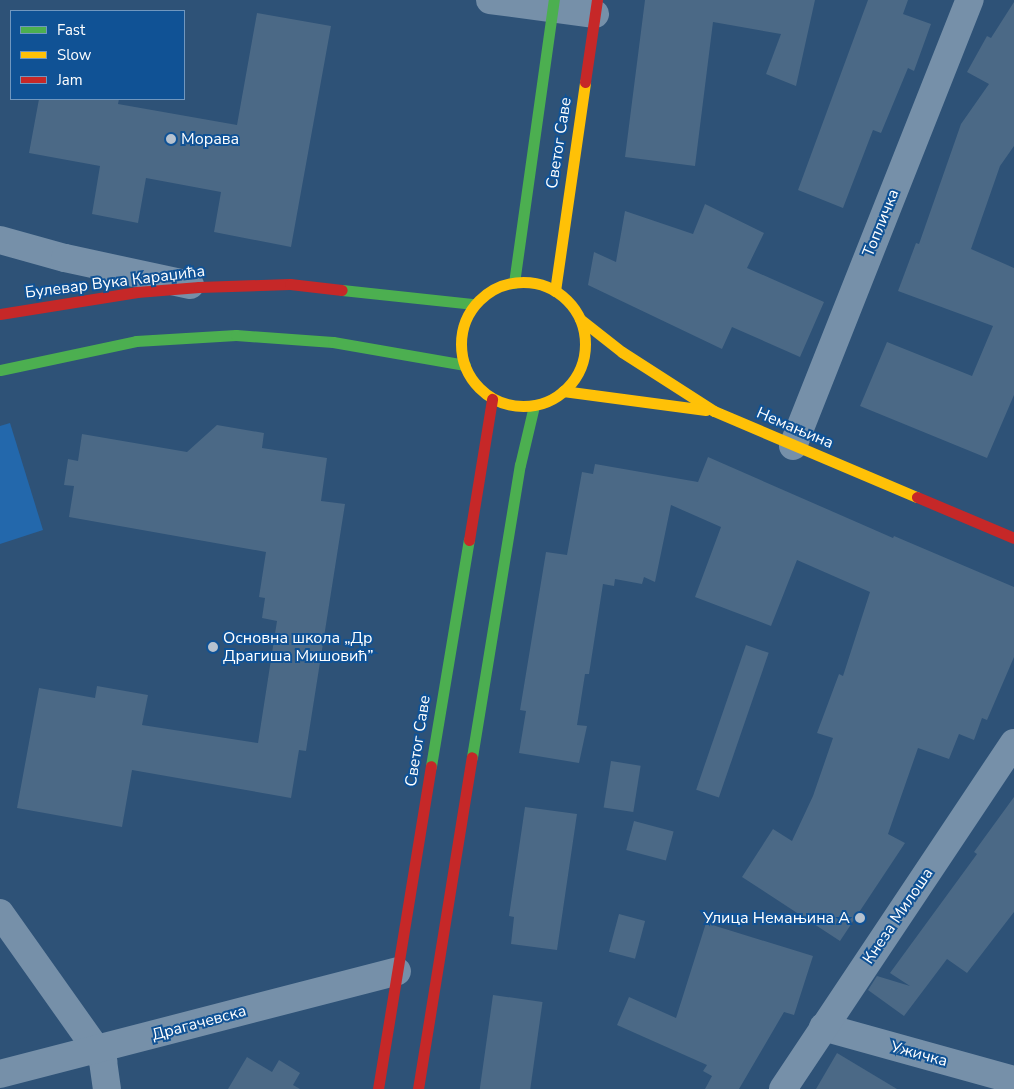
<!DOCTYPE html>
<meta charset="utf-8">
<style>
body{margin:0}
#map{position:relative;width:1014px;height:1089px;overflow:hidden;background:#2e5277;font-family:"Nunito Sans",sans-serif}
div>[style]{position:absolute}
.green>*{inset:0;background:#2368ac}
.building>*{inset:0;background:#4b6986;transform-origin:0 0}
.street>*{height:28px;margin:-14px;padding:0 14px;transform-origin:14px;border-radius:14px;background:#7690a9}
.fast>*{height:11px;margin:-5.5px;padding:0 5.5px;transform-origin:5.5px;border-radius:5.5px;background:#4caf50}
.slow>*{height:11px;margin:-5.5px;padding:0 5.5px;transform-origin:5.5px;border-radius:5.5px;background:#ffc107}
.slow>.ring{margin:-5.5px;padding:0;box-sizing:content-box;background:none;border:11px solid #ffc107;border-radius:50%}
.jam>*{height:11px;margin:-5.5px;padding:0 5.5px;transform-origin:5.5px;border-radius:5.5px;background:#c62828}
.dots>*{width:14px;height:14px;translate:-50% -50%;box-sizing:border-box;border:2px solid #105295;border-radius:50%}
span{translate:-50% -50%;white-space:nowrap;text-align:center;line-height:1.15;-webkit-text-stroke:4px #105295;paint-order:stroke}
.poi-label{font-size:16px;color:#fff}
.left{translate:0 -50%;text-align:left}
.right{translate:-100% -50%;text-align:right}
.street-label{font-size:16px;color:#fff}
.legend{position:absolute;left:10px;top:10px;width:175px;height:90px;box-sizing:border-box;background:#105295;border:1px solid #7097bf;margin:0;padding:6px 9px;list-style:none;font-size:15px;color:#fff}
.legend li{display:flex;align-items:center;gap:10px;height:25px}
.legend b{width:25px;border:1px solid #7097bf}
</style>
<div id="map">
<div class="green">
<i style="clip-path:polygon(10px 423px,43px 530px,0 544px,0 426px)"></i>
</div>
<div class="building">
<i style="clip-path:polygon(645px 0,815px 0,796px 86px,766px 74px,781px 34px,713px 22px,695px 166px,625px 157px)"></i>
<i style="clip-path:polygon(868px 0,908px 0,903px 14px,931px 24px,914px 71px,908px 68px,881px 133px,873px 130px,843px 208px,798px 190px)"></i>
<i style="clip-path:polygon(1014px 2px,1014px 146px,1000px 166px,971px 249px,1014px 268px,1014px 395px,987px 458px,860px 406px,887px 342px,972px 376px,993px 326px,898px 291px,916px 243px,919px 244px,961px 124px,989px 84px,967px 72px,987px 36px,991px 38px)"></i>
<i style="clip-path:polygon(257px 13px,331px 26px,291px 247px,214px 232px,221px 192px,146px 178px,138px 223px,92px 214px,100px 166px,29px 153px,39px 99px,119px 99px,118px 104px,237px 125px)"></i>
<i style="clip-path:polygon(705px 204px,764px 233px,747px 268px,824px 302px,800px 357px,732px 327px,722px 349px,588px 285px,594px 252px,616px 262px,625px 211px,693px 234px)"></i>
<i style="clip-path:polygon(217px 425px,264px 433px,262px 448px,327px 458px,321px 501px,345px 504px,306px 751px,299px 750px,291px 798px,132px 770px,122px 827px,17px 808px,39px 688px,95px 698px,97px 686px,148px 695px,142px 725px,258px 743px,277px 621px,262px 618px,265px 598px,259px 597px,266px 552px,69px 517px,74px 486px,64px 485px,68px 459px,78px 461px,82px 434px,187px 452px)"></i>
<i style="clip-path:polygon(708px 457px,893px 538px,894px 536px,1014px 587px,1014px 657px,987px 720px,982px 718px,974px 740px,959px 734px,949px 759px,918px 748px,888px 834px,905px 843px,840px 941px,742px 877px,773px 829px,792px 841px,813px 796px,833px 738px,817px 733px,839px 674px,843px 676px,870px 592px,797px 560px,771px 626px,695px 597px,721px 527px,671px 505px,655px 582px,644px 577px,642px 584px,615px 579px,614px 586px,603px 584px,589px 674px,585px 674px,577px 725px,587px 726px,579px 763px,519px 753px,526px 711px,520px 710px,546px 552px,567px 555px,582px 472px,593px 474px,595px 464px,698px 482px)"></i>
<i style="left:746px;top:645px;width:24px;height:153px;rotate:19deg"></i>
<i style="left:611px;top:761px;width:30px;height:47px;rotate:9deg"></i>
<i style="clip-path:polygon(1014px 797px,1014px 912px,967px 973px,947px 959px,904px 1016px,868px 990px,877px 976px,910px 986px,890px 973px,977px 854px,974px 852px)"></i>
<i style="clip-path:polygon(525px 807px,577px 814px,557px 950px,511px 944px,514px 917px,509px 916px)"></i>
<i style="left:634px;top:821px;width:41px;height:30px;rotate:15deg"></i>
<i style="left:619px;top:914px;width:27px;height:39px;rotate:15deg"></i>
<i style="clip-path:polygon(706px 923px,813px 956px,794px 1015px,784px 1012px,739px 1089px,705px 1089px,712px 1076px,703px 1071px,707px 1065px,617px 1025px,629px 997px,676px 1018px)"></i>
<i style="left:493px;top:995px;width:50px;height:95px;rotate:8deg"></i>
<i style="clip-path:polygon(837px 1053px,897px 1089px,816px 1089px)"></i>
<i style="clip-path:polygon(247px 1057px,272px 1072px,279px 1060px,300px 1073px,293px 1085px,300px 1089px,228px 1089px)"></i>
</div>
<div class="street">
<i style="left:490px;top:0;width:106px;rotate:7.6deg"></i>
<i style="left:0;top:240px;width:67px;rotate:15.5deg"></i>
<i style="left:65px;top:258px;width:128px;rotate:12.2deg"></i>
<i style="left:793px;top:446px;width:480px;rotate:-68.4deg"></i>
<i style="left:0;top:913px;width:168px;rotate:54.7deg"></i>
<i style="left:97px;top:1050px;width:13px;rotate:61deg"></i>
<i style="left:103px;top:1061px;width:28px;rotate:82deg"></i>
<i style="left:823px;top:1027px;width:198px;rotate:15.5deg"></i>
<i style="left:0;top:1074px;width:410px;rotate:-14.5deg"></i>
<i style="left:783px;top:1089px;width:416px;rotate:-56.3deg"></i>
</div>
<div class="fast">
<i style="left:514px;top:283px;width:286px;rotate:-82deg"></i>
<i style="left:342px;top:290px;width:133px;rotate:6.1deg"></i>
<i style="left:0;top:370px;width:139px;rotate:-12deg"></i>
<i style="left:136px;top:341px;width:100px;rotate:-3.4deg"></i>
<i style="left:236px;top:335px;width:97px;rotate:4.1deg"></i>
<i style="left:333px;top:342px;width:134px;rotate:9.9deg"></i>
<i style="left:472px;top:757px;width:296px;rotate:-80.7deg"></i>
<i style="left:520px;top:465px;width:61px;rotate:-76.7deg"></i>
<i style="left:431px;top:766px;width:229px;rotate:-80.5deg"></i>
</div>
<div class="slow">
<i class="ring" style="left:461px;top:282px;width:113px;height:113px"></i>
<i style="left:555px;top:291px;width:211px;rotate:-81.8deg"></i>
<i style="left:580px;top:319px;width:53px;rotate:38.2deg"></i>
<i style="left:622px;top:352px;width:109px;rotate:32.7deg"></i>
<i style="left:714px;top:411px;width:220px;rotate:23deg"></i>
<i style="left:563px;top:391px;width:144px;rotate:7.6deg"></i>
</div>
<div class="jam">
<i style="left:585px;top:82px;width:83px;rotate:-81.7deg"></i>
<i style="left:0;top:314px;width:139px;rotate:-9.1deg"></i>
<i style="left:137px;top:292px;width:62px;rotate:-4.6deg"></i>
<i style="left:199px;top:287px;width:91px;rotate:-1.9deg"></i>
<i style="left:290px;top:284px;width:52px;rotate:6.6deg"></i>
<i style="left:917px;top:497px;width:105px;rotate:22.9deg"></i>
<i style="left:469px;top:540px;width:143px;rotate:-80.7deg"></i>
<i style="left:378px;top:1089px;width:327px;rotate:-80.7deg"></i>
<i style="left:418px;top:1089px;width:336px;rotate:-80.8deg"></i>
</div>
<div class="dots">
<i style="left:171px;top:139px;background:#b6c2cf"></i>
<i style="left:213px;top:647px;background:#b6c2cf"></i>
<i style="left:860px;top:918px;background:#b6c2cf"></i>
</div>
<div class="poi-label">
<span class="left" style="left:181px;top:139px">Морава</span>
<span class="left" style="left:223px;top:647px">Основна школа „Др<br>Драгиша Мишовић”</span>
<span class="right" style="left:850px;top:918px">Улица Немањина А</span>
</div>
<div class="street-label">
<span style="left:559px;top:143px;rotate:-81deg">Светог Саве</span>
<span style="left:881px;top:223px;rotate:-68deg">Топличка</span>
<span style="left:115px;top:282px;rotate:-7deg">Булевар Вука Караџића</span>
<span style="left:795px;top:428px;rotate:23deg">Немањина</span>
<span style="left:418px;top:741px;rotate:-81deg">Светог Саве</span>
<span style="left:898px;top:916px;rotate:-56deg">Кнеза Милоша</span>
<span style="left:199px;top:1023px;rotate:-15deg">Драгачевска</span>
<span style="left:919px;top:1054px;rotate:15deg">Ужичка</span>
</div>
<ul class="legend">
<li><b style="height:6px;background:#4caf50"></b>Fast</li>
<li><b style="height:6px;background:#ffc107"></b>Slow</li>
<li><b style="height:6px;background:#c62828"></b>Jam</li>
</ul>
</div>
